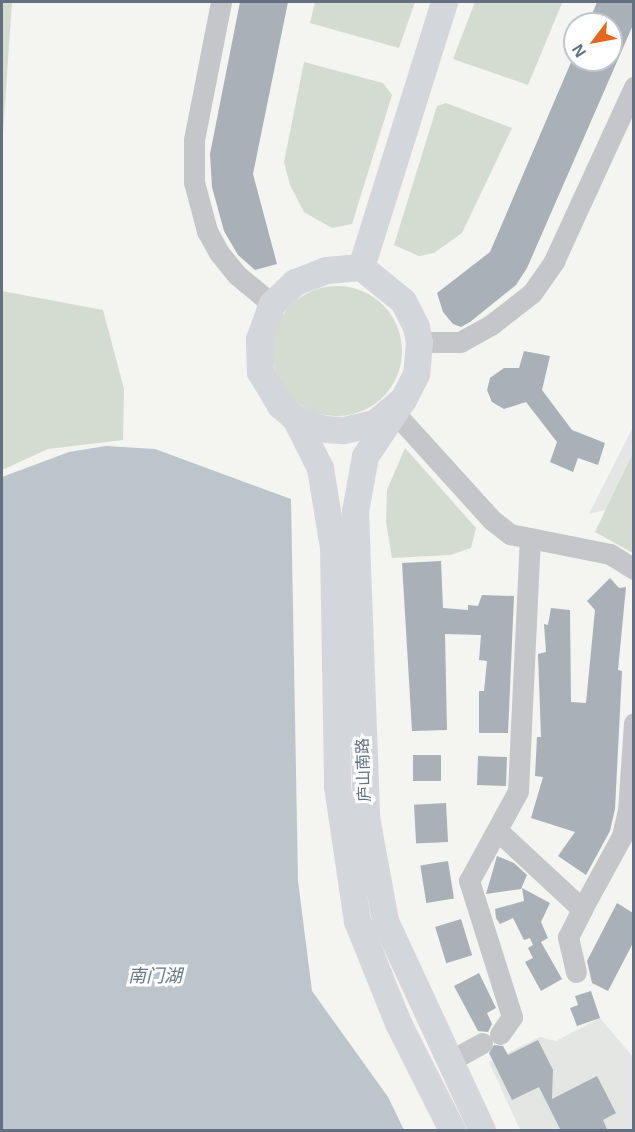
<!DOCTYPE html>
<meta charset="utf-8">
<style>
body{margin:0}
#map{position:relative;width:635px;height:1132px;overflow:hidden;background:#f4f4f0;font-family:Helvetica,"Noto Sans SC",sans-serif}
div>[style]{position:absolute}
.built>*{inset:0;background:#e4e6e4}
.green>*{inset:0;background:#d4dbd1}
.round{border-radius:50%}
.water>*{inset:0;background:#bcc5cc}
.building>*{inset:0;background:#a9b0b7;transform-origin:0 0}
.minor>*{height:21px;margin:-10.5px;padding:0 10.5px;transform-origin:10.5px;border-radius:10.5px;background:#c4c6ca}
.major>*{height:27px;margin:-13.5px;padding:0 13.5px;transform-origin:13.5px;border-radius:13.5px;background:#d3d7dc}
span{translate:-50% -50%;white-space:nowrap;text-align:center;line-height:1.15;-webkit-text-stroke:6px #fff;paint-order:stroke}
.street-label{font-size:16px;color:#627082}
.water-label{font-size:18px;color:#637886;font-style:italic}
.frame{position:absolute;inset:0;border:3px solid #627082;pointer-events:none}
.north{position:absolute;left:563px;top:12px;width:60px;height:60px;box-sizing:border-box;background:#fff;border:2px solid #c0c6cd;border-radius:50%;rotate:238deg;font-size:16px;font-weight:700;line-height:24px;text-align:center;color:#627082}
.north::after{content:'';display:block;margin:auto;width:21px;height:27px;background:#e7661d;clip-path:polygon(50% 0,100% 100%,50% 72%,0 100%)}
</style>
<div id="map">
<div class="built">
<i style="clip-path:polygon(633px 427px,633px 503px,589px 514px)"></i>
<i style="clip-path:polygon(600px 1018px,633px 1057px,633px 1130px,520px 1130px,489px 1062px,540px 1037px,556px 1041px)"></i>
</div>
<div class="green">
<i style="clip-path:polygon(2px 2px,12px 2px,2px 147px)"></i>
<i style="clip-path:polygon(315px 2px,415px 2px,399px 48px,310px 23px)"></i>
<i style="clip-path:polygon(475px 2px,562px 3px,528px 85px,453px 59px)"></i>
<i style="clip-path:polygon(304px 62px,383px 83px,392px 95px,352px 224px,332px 228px,304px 212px,290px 185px,284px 162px)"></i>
<i style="clip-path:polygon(446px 103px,512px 128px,462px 233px,434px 253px,419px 256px,394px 245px,437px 106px)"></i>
<i class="round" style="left:272px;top:286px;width:130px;height:130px"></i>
<i style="clip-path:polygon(2px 291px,103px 310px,124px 389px,123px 440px,48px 449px,2px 470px)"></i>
<i style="clip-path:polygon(405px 448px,476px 528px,471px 548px,450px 555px,392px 558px,386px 522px,387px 490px)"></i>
<i style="clip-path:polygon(633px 453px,633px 553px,595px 532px)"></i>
</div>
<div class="water">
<i style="clip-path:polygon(106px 446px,155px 449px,291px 499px,298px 881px,312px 991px,388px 1097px,404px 1130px,2px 1130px,2px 477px,69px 452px)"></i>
</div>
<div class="building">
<i style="clip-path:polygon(240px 2px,288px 2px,253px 174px,277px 264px,255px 270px,238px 255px,224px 231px,212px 187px,210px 154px)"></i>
<i style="clip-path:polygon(597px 2px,633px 2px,633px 25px,527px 268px,516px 285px,470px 322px,461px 327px,453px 324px,443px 312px,437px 293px,490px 252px,572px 60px,611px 60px,611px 24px,588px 24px)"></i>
<i style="clip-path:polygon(524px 351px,550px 356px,542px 390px,572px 430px,605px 443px,598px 465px,578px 458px,573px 472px,550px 462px,557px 442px,526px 402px,504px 409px,492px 402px,487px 390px,490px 378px,504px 368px,519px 368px)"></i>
<i style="clip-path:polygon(441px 561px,443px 608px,468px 610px,468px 605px,478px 606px,482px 595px,514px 596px,508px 733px,479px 733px,479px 691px,484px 691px,487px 661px,479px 660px,481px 635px,445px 634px,447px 730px,412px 731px,402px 563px)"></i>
<i style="clip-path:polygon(610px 578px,619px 588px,626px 587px,618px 670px,622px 671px,615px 809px,610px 831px,586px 875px,558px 856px,575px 832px,531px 818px,543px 777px,535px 776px,537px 737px,541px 737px,538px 654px,546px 652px,544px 624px,548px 625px,551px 608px,570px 610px,571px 702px,586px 703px,595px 610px,587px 601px)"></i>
<i style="left:413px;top:755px;width:28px;height:26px"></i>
<i style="left:478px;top:756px;width:29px;height:29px;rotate:2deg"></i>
<i style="left:446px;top:803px;width:39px;height:32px;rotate:87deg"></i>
<i style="clip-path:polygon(497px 856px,514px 863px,527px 875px,521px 889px,486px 894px)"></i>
<i style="left:448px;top:861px;width:38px;height:28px;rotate:81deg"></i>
<i style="clip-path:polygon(522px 888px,550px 903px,541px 922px,548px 938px,541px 942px,562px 979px,541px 991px,525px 962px,533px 958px,528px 948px,533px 945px,530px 938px,524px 940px,513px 918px,500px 924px,496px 918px,495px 909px,524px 901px)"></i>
<i style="clip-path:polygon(617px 903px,633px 913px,633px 943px,608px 991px,592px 983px,587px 961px)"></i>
<i style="left:461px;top:919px;width:38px;height:27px;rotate:73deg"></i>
<i style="clip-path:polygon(479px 973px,496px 1008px,487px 1013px,492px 1024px,488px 1032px,478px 1031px,454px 986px)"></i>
<i style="clip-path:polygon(591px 991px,600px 1018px,577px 1026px,570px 1008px,578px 1005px,575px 996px)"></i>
<i style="clip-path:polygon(538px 1040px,553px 1070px,552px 1099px,597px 1076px,616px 1113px,603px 1120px,608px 1131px,561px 1131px,539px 1087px,512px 1100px,489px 1053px,494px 1045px,503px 1046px,508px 1055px)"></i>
</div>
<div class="minor">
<i style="left:221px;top:2px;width:140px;rotate:101.1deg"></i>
<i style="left:194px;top:139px;width:43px;rotate:90deg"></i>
<i style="left:194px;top:182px;width:51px;rotate:75.1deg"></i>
<i style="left:207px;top:231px;width:26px;rotate:61deg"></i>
<i style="left:220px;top:254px;width:27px;rotate:51deg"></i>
<i style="left:237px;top:275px;width:45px;rotate:39.6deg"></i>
<i style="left:419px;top:342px;width:41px"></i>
<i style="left:460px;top:342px;width:37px;rotate:-29deg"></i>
<i style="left:492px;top:324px;width:51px;rotate:-37.8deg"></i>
<i style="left:532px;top:293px;width:39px;rotate:-55deg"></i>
<i style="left:554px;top:261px;width:192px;rotate:-65.3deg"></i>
<i style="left:394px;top:412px;width:146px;rotate:47.8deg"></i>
<i style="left:492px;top:520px;width:23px;rotate:38deg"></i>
<i style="left:510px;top:534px;width:102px;rotate:11.3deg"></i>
<i style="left:610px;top:554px;width:28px;rotate:32deg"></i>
<i style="left:498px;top:831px;width:115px;rotate:42.9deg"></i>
<i style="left:582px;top:909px;width:83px;rotate:-61.3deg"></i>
<i style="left:622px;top:836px;width:26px;rotate:-77deg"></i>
<i style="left:628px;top:811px;width:88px;rotate:-86.1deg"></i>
<i style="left:576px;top:972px;width:36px;rotate:-103deg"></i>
<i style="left:568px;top:937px;width:31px;rotate:-63deg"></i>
<i style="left:500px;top:1034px;width:21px;rotate:-55deg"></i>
<i style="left:512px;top:1017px;width:143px;rotate:-107.5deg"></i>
<i style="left:469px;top:881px;width:102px;rotate:-61.4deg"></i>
<i style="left:518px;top:791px;width:253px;rotate:-87.3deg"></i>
<i style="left:448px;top:1062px;width:39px;rotate:-29deg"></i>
</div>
<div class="major">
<i style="left:361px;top:267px;width:278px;rotate:-72.6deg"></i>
<i style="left:403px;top:399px;width:38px;rotate:140deg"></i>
<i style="left:374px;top:423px;width:32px;rotate:167deg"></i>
<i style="left:343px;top:430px;width:19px;rotate:-177deg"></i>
<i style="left:324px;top:429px;width:31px;rotate:-159deg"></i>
<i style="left:295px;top:418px;width:20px;rotate:-139deg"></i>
<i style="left:280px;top:405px;width:39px;rotate:-121deg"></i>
<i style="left:260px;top:372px;width:33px;rotate:-92deg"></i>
<i style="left:259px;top:339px;width:37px;rotate:-70deg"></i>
<i style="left:272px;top:304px;width:32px;rotate:-44deg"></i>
<i style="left:295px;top:282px;width:33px;rotate:-21deg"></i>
<i style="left:326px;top:270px;width:35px;rotate:-5deg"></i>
<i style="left:361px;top:267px;width:54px;rotate:39deg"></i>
<i style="left:403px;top:301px;width:29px;rotate:63deg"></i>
<i style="left:416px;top:327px;width:15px;rotate:79deg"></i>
<i style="left:419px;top:342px;width:32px;rotate:95deg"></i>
<i style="left:416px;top:374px;width:28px;rotate:117deg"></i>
<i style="left:403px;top:399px;width:69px;rotate:123.7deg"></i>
<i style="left:365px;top:456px;width:56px;rotate:100.3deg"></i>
<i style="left:355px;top:511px;width:306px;rotate:87.9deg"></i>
<i style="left:366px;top:817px;width:106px;rotate:79.6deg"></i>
<i style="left:385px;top:921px;width:230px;rotate:65.1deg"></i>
<i style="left:295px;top:418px;width:56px;rotate:63.4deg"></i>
<i style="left:320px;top:468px;width:80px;rotate:80.7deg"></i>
<i style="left:333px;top:547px;width:239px;rotate:89deg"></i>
<i style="left:337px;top:786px;width:136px;rotate:81.6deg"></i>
<i style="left:357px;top:921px;width:110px;rotate:68.1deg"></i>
<i style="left:398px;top:1023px;width:120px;rotate:63.2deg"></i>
</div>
<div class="street-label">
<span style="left:364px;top:770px;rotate:-92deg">庐山南路</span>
</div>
<div class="water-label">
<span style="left:155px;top:976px">南门湖</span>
</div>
<div class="frame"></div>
<div class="north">N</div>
</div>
